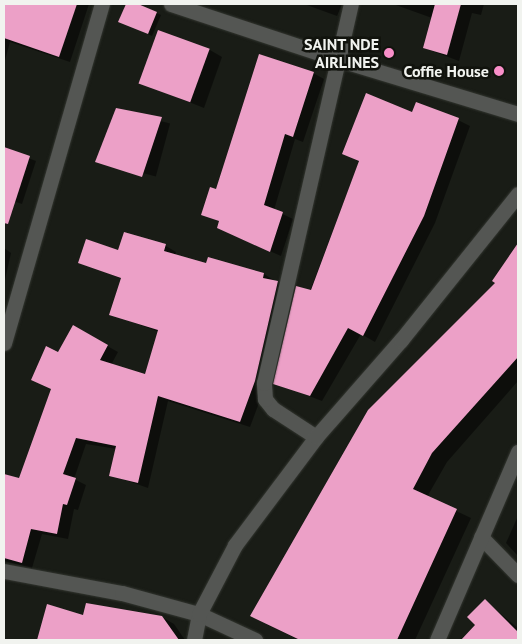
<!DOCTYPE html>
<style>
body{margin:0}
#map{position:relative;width:522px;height:644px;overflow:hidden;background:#191c16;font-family:"PT Sans",sans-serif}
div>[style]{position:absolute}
.shadow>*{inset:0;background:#0007;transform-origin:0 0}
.building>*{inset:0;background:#eca0c7;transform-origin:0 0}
.roads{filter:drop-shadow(0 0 1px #333630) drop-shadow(0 0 1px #333630)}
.minor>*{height:15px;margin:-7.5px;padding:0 7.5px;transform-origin:7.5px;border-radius:7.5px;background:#545653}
.dots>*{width:14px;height:14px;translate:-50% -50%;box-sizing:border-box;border:2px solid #11130d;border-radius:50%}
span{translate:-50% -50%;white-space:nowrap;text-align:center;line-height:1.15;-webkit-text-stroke:5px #11130d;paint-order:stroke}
.poi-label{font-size:16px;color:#f1f3ef;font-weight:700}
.right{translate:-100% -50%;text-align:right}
.frame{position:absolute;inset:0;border:5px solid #f1f3ef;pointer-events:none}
</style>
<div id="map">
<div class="shadow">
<i style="clip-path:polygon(4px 4px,89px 4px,70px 62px,10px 42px,4px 64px)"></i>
<i style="clip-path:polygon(127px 4px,135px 4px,161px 15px,152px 36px,120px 21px)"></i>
<i style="clip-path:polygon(304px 4px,342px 4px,337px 16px)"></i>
<i style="clip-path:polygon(393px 4px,484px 4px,481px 15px,472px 13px,459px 61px,424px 48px,432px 18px)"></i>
<i style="clip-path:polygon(210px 50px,222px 57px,204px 108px,141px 83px)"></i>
<i style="clip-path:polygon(313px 73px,324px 79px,303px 142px,295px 139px,274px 210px,293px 219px,281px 256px,228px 233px,220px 222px,203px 214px,216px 191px)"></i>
<i style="left:116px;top:109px;width:56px;height:55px;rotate:15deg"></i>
<i style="clip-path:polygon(458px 120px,470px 126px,435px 223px,375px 342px,361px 334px,322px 401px,275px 383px,359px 162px,344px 153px)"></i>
<i style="clip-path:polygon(4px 149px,36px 161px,22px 204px,4px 198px)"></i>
<i style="clip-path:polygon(124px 233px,166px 246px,176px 252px,175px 256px,207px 264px,209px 258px,264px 274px,288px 289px,265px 387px,250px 427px,168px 401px,148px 488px,111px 475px,117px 449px,86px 444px,74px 479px,86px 485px,78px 510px,74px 509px,68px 539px,42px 534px,32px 568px,4px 561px,6px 475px,20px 479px,52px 389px,59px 353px,73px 327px,118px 352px,111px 365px,145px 376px,159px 332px,111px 314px,122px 279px,80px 262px,119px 252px)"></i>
<i style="clip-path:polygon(4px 248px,11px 253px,4px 284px)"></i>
<i style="clip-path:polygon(507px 262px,518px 268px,518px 381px,447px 462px,427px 497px,471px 518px,415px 640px,299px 640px,266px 624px,497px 283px)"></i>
<i style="clip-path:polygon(518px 516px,518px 556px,506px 543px)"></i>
<i style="clip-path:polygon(485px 601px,518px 628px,518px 640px,463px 640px,477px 625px)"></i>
<i style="clip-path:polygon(48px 606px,84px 617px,162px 617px,174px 624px,185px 640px,38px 640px)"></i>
</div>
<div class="building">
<i style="clip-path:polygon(4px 4px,77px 4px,59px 57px,4px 38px)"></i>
<i style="clip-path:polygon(126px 4px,138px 4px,157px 12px,148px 34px,118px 22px)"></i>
<i style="clip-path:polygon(435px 4px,461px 4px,447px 55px,423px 48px)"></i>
<i style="left:158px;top:30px;width:55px;height:57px;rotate:20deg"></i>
<i style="clip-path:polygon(259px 54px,314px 72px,293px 137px,285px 134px,264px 205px,283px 212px,270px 252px,217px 228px,219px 221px,201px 215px,210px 187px,216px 189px)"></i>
<i style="clip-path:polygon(366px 93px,412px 112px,416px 102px,459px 118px,424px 216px,363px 336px,348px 328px,310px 396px,273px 384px,296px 286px,311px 290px,359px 161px,342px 154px)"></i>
<i style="clip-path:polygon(116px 108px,162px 117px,142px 177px,95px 162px)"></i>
<i style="clip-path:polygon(4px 147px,30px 156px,8px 224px,4px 223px)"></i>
<i style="clip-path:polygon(124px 232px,166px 244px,164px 251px,206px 263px,208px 257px,264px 273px,263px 278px,278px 281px,255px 381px,240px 422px,158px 396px,138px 483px,109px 476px,116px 446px,76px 438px,63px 474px,76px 478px,67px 505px,63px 504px,57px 534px,31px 529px,22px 563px,4px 558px,4px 474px,19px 478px,51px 389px,31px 380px,46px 346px,58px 352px,73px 325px,108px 345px,100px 360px,145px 374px,158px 330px,109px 315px,121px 278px,78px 263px,86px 239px,118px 250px)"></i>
<i style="clip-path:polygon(518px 243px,518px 357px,432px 453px,413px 489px,457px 509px,397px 640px,300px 640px,250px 616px,368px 410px,495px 283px,492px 281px)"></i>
<i style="clip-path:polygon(485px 599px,518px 632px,518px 640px,461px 640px,475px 625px,467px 617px)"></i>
<i style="clip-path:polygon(86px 603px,162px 616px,179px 640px,37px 640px,47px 604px,83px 615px)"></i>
</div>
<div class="roads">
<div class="minor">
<i style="left:171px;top:4px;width:175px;rotate:18.3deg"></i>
<i style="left:337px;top:59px;width:189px;rotate:16.9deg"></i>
<i style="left:4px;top:343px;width:353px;rotate:-73.9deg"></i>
<i style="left:316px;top:437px;width:51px;rotate:-146.9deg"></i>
<i style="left:273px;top:409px;width:13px;rotate:-129deg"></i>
<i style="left:265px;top:399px;width:16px;rotate:-94deg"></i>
<i style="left:264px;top:383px;width:389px;rotate:-77.1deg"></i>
<i style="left:481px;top:537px;width:53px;rotate:45.8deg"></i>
<i style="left:4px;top:571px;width:120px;rotate:10.6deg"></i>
<i style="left:122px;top:593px;width:80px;rotate:15.3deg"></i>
<i style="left:199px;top:614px;width:62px;rotate:24.9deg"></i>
<i style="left:194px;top:640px;width:26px;rotate:-79deg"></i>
<i style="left:199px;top:614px;width:78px;rotate:-62.4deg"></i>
<i style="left:235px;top:545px;width:135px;rotate:-53.1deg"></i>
<i style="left:316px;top:437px;width:129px;rotate:-48.8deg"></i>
<i style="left:401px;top:340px;width:187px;rotate:-51.3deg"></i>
<i style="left:437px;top:640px;width:205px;rotate:-66.7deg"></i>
</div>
</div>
<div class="dots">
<i style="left:389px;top:53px;background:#f98fc9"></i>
<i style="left:499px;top:71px;background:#f98fc9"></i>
</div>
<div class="poi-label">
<span class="right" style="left:379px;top:53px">SAINT NDE<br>AIRLINES</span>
<span class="right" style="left:489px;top:71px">Coffie House</span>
</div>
<div class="frame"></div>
</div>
